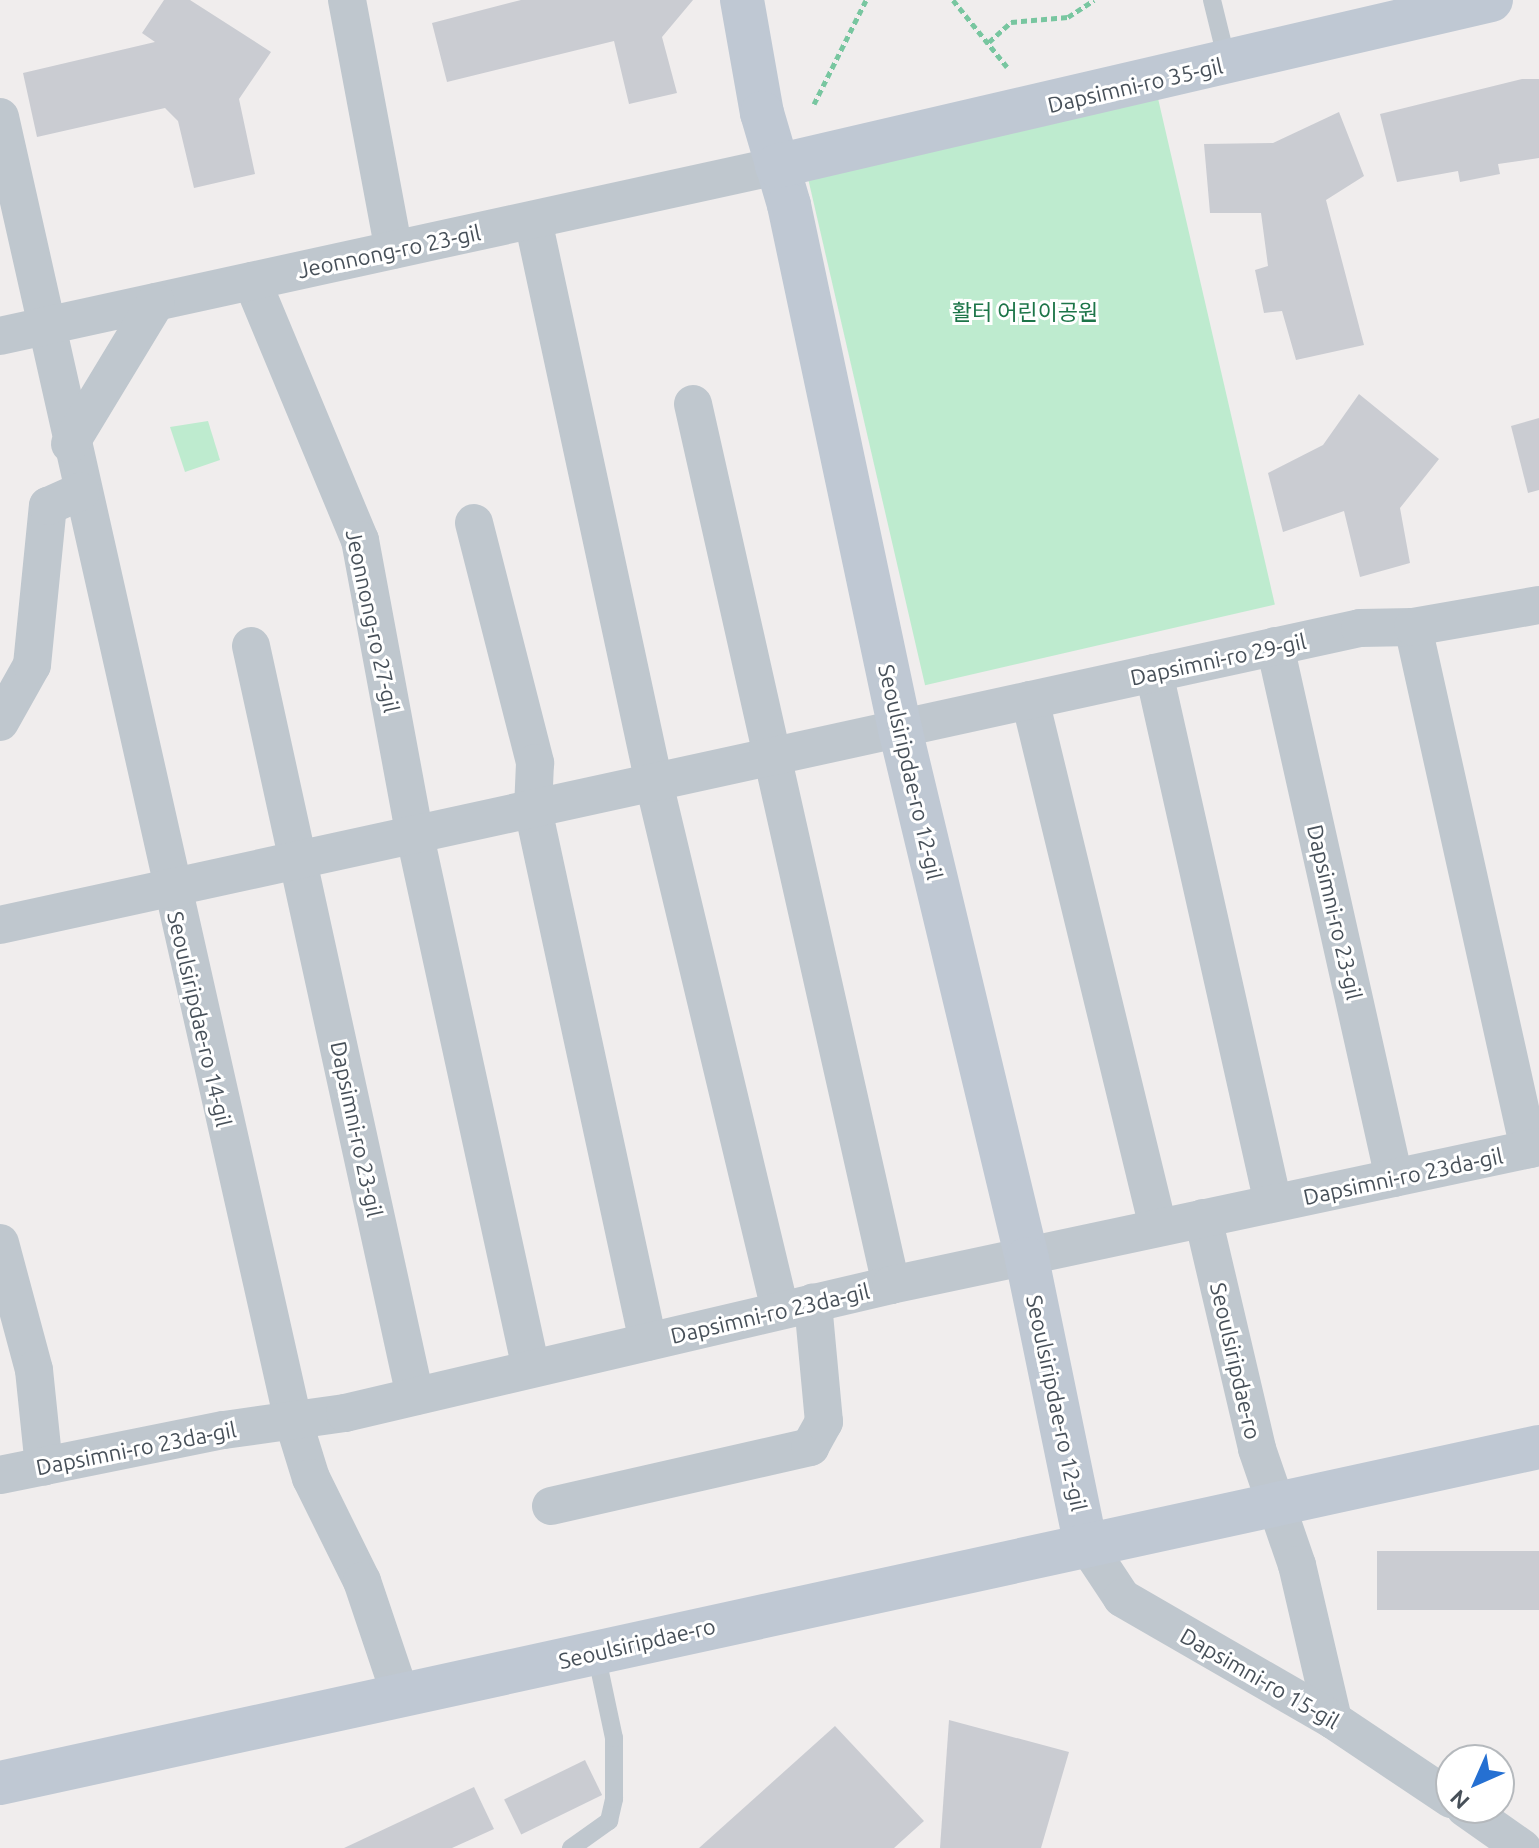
<!DOCTYPE html>
<meta charset="utf-8">
<style>
body{margin:0}
#map{position:relative;width:1539px;height:1848px;overflow:hidden;background:#f0eded;font-family:Ubuntu,"Noto Sans KR",sans-serif}
div>[style]{position:absolute}
.green>*{inset:0;background:#beebcf;transform-origin:0 0}
.building>*{inset:0;background:#caccd2;transform-origin:0 0}
.path>*{height:5px;margin-top:-2.5px;transform-origin:0;background:repeating-linear-gradient(90deg,#78c6a0 0 6px,transparent 0 10px)}
.lane>*{height:18px;margin:-9px;padding:0 9px;transform-origin:9px;border-radius:9px;background:#bfc7ce}
.street>*{height:38px;margin:-19px;padding:0 19px;transform-origin:19px;border-radius:19px;background:#bfc7ce}
.secondary>*{height:44px;margin:-22px;padding:0 22px;transform-origin:22px;border-radius:22px;background:#bfc8d3}
span{translate:-50% -50%;white-space:nowrap;text-align:center;line-height:1.15;-webkit-text-stroke:6px #fff;paint-order:stroke}
.street-label{font-size:22px;color:#475059}
.park-label{font-size:22px;color:#1d7549}
.north{position:absolute;left:1435px;top:1744px;width:80px;height:80px;box-sizing:border-box;background:#fff;border:2px solid #b5b9bd;border-radius:50%;rotate:225deg;font-size:22px;font-weight:700;line-height:32px;text-align:center;color:#475059}
.north::after{content:'';display:block;margin:auto;width:28px;height:36px;background:#2570d2;clip-path:polygon(50% 0,100% 100%,50% 72%,0 100%)}
</style>
<div id="map">
<div class="green">
<i style="left:1157px;top:94px;width:524px;height:359px;rotate:77deg"></i>
<i style="clip-path:polygon(208px 421px,220px 460px,185px 472px,170px 427px)"></i>
</div>
<div class="building">
<i style="clip-path:polygon(164px 0,190px 0,271px 52px,239px 99px,255px 174px,194px 188px,178px 121px,165px 108px,37px 137px,23px 73px,155px 42px,142px 33px)"></i>
<i style="clip-path:polygon(521px 0,693px 0,662px 37px,677px 93px,629px 104px,614px 41px,447px 82px,432px 23px)"></i>
<i style="clip-path:polygon(1522px 79px,1539px 79px,1539px 158px,1498px 164px,1500px 174px,1460px 182px,1458px 171px,1397px 182px,1380px 114px)"></i>
<i style="clip-path:polygon(1339px 112px,1364px 176px,1326px 200px,1364px 345px,1296px 360px,1282px 311px,1264px 313px,1255px 270px,1268px 266px,1261px 213px,1210px 213px,1204px 144px,1273px 143px)"></i>
<i style="clip-path:polygon(1359px 394px,1439px 459px,1400px 508px,1410px 563px,1360px 577px,1344px 511px,1283px 532px,1268px 473px,1323px 445px)"></i>
<i style="clip-path:polygon(1539px 418px,1539px 490px,1528px 493px,1511px 426px)"></i>
<i style="left:1539px;top:1551px;width:59px;height:162px;rotate:90deg"></i>
<i style="clip-path:polygon(949px 1720px,1069px 1752px,1041px 1848px,940px 1848px)"></i>
<i style="clip-path:polygon(835px 1726px,924px 1821px,894px 1848px,699px 1848px)"></i>
<i style="left:585px;top:1760px;width:39px;height:90px;rotate:64deg"></i>
<i style="clip-path:polygon(474px 1787px,494px 1829px,452px 1848px,344px 1848px)"></i>
</div>
<div class="path">
<i style="left:953px;top:0;width:86px;rotate:51.1deg"></i>
<i style="left:989px;top:42px;width:30px;rotate:-42deg"></i>
<i style="left:1011px;top:22px;width:57px;rotate:-5deg"></i>
<i style="left:1068px;top:17px;width:31px;rotate:-33deg"></i>
<i style="left:814px;top:104px;width:116px;rotate:-63.4deg"></i>
</div>
<div class="lane">
<i style="left:1212px;top:0;width:63px;rotate:76.2deg"></i>
<i style="left:571px;top:1848px;width:47px;rotate:-35.4deg"></i>
<i style="left:609px;top:1821px;width:23px;rotate:-77deg"></i>
<i style="left:614px;top:1799px;width:61px;rotate:-90deg"></i>
<i style="left:614px;top:1738px;width:87px;rotate:-102deg"></i>
</div>
<div class="street">
<i style="left:347px;top:0;width:254px;rotate:79.4deg"></i>
<i style="left:0;top:117px;width:1336px;rotate:77.33deg"></i>
<i style="left:293px;top:1420px;width:61px;rotate:72.8deg"></i>
<i style="left:311px;top:1478px;width:115px;rotate:63.7deg"></i>
<i style="left:362px;top:1581px;width:122px;rotate:71.4deg"></i>
<i style="left:533px;top:220px;width:576px;rotate:77.87deg"></i>
<i style="left:654px;top:783px;width:542px;rotate:76.55deg"></i>
<i style="left:252px;top:281px;width:281px;rotate:67.4deg"></i>
<i style="left:360px;top:540px;width:301px;rotate:79.5deg"></i>
<i style="left:415px;top:836px;width:545px;rotate:77.72deg"></i>
<i style="left:0;top:336px;width:795px;rotate:-12.34deg"></i>
<i style="left:693px;top:404px;width:903px;rotate:77.33deg"></i>
<i style="left:70px;top:444px;width:166px;rotate:-58.8deg"></i>
<i style="left:474px;top:523px;width:248px;rotate:75.7deg"></i>
<i style="left:535px;top:763px;width:46px;rotate:92.5deg"></i>
<i style="left:533px;top:809px;width:545px;rotate:77.82deg"></i>
<i style="left:1413px;top:627px;width:535px;rotate:77.47deg"></i>
<i style="left:251px;top:646px;width:768px;rotate:77.67deg"></i>
<i style="left:1275px;top:646px;width:545px;rotate:77.39deg"></i>
<i style="left:1154px;top:673px;width:543px;rotate:77.35deg"></i>
<i style="left:1030px;top:700px;width:542px;rotate:76.35deg"></i>
<i style="left:0;top:722px;width:65px;rotate:-60.7deg"></i>
<i style="left:32px;top:665px;width:160px;rotate:-84.3deg"></i>
<i style="left:48px;top:506px;width:36px;rotate:-24deg"></i>
<i style="left:0;top:925px;width:1392px;rotate:-12.32deg"></i>
<i style="left:1360px;top:628px;width:53px;rotate:-1.1deg"></i>
<i style="left:1413px;top:627px;width:128px;rotate:-9.9deg"></i>
<i style="left:1203px;top:1218px;width:237px;rotate:76.8deg"></i>
<i style="left:1257px;top:1449px;width:123px;rotate:71deg"></i>
<i style="left:1297px;top:1565px;width:159px;rotate:76.9deg"></i>
<i style="left:0;top:1243px;width:131px;rotate:75deg"></i>
<i style="left:34px;top:1370px;width:97px;rotate:84.1deg"></i>
<i style="left:0;top:1475px;width:228px;rotate:-11.4deg"></i>
<i style="left:224px;top:1430px;width:122px;rotate:-8deg"></i>
<i style="left:345px;top:1413px;width:561px;rotate:-13.19deg"></i>
<i style="left:891px;top:1285px;width:663px;rotate:-12.02deg"></i>
<i style="left:551px;top:1506px;width:266px;rotate:-12.8deg"></i>
<i style="left:810px;top:1447px;width:29px;rotate:-61deg"></i>
<i style="left:824px;top:1422px;width:120px;rotate:-95.3deg"></i>
<i style="left:1085px;top:1542px;width:67px;rotate:56.5deg"></i>
<i style="left:1122px;top:1598px;width:244px;rotate:30deg"></i>
<i style="left:1333px;top:1720px;width:142px;rotate:33.8deg"></i>
<i style="left:1465px;top:1808px;width:70px;rotate:35.1deg"></i>
</div>
<div class="secondary">
<i style="left:742px;top:0;width:115px;rotate:80deg"></i>
<i style="left:762px;top:113px;width:96px;rotate:73.6deg"></i>
<i style="left:789px;top:205px;width:536px;rotate:78.04deg"></i>
<i style="left:900px;top:729px;width:545px;rotate:76.52deg"></i>
<i style="left:1027px;top:1259px;width:289px;rotate:78.4deg"></i>
<i style="left:777px;top:166px;width:733px;rotate:-13.09deg"></i>
<i style="left:0;top:1783px;width:1575px;rotate:-12.32deg"></i>
</div>
<div class="street-label">
<span style="left:1135px;top:85px;rotate:-13deg">Dapsimni-ro 35-gil</span>
<span style="left:389px;top:251px;rotate:-12deg">Jeonnong-ro 23-gil</span>
<span style="left:373px;top:621px;rotate:78deg">Jeonnong-ro 27-gil</span>
<span style="left:1218px;top:659px;rotate:-12deg">Dapsimni-ro 29-gil</span>
<span style="left:911px;top:772px;rotate:77deg">Seoulsiripdae-ro 12-gil</span>
<span style="left:1335px;top:912px;rotate:77deg">Dapsimni-ro 23-gil</span>
<span style="left:200px;top:1019px;rotate:77deg">Seoulsiripdae-ro 14-gil</span>
<span style="left:357px;top:1129px;rotate:78deg">Dapsimni-ro 23-gil</span>
<span style="left:1403px;top:1176px;rotate:-12deg">Dapsimni-ro 23da-gil</span>
<span style="left:770px;top:1313px;rotate:-13deg">Dapsimni-ro 23da-gil</span>
<span style="left:1236px;top:1361px;rotate:77deg">Seoulsiripdae-ro</span>
<span style="left:1057px;top:1403px;rotate:78deg">Seoulsiripdae-ro 12-gil</span>
<span style="left:136px;top:1448px;rotate:-11deg">Dapsimni-ro 23da-gil</span>
<span style="left:637px;top:1643px;rotate:-13deg">Seoulsiripdae-ro</span>
<span style="left:1260px;top:1678px;rotate:30deg">Dapsimni-ro 15-gil</span>
</div>
<div class="park-label">
<span style="left:1025px;top:312px">활터 어린이공원</span>
</div>
<div class="north">N</div>
</div>
